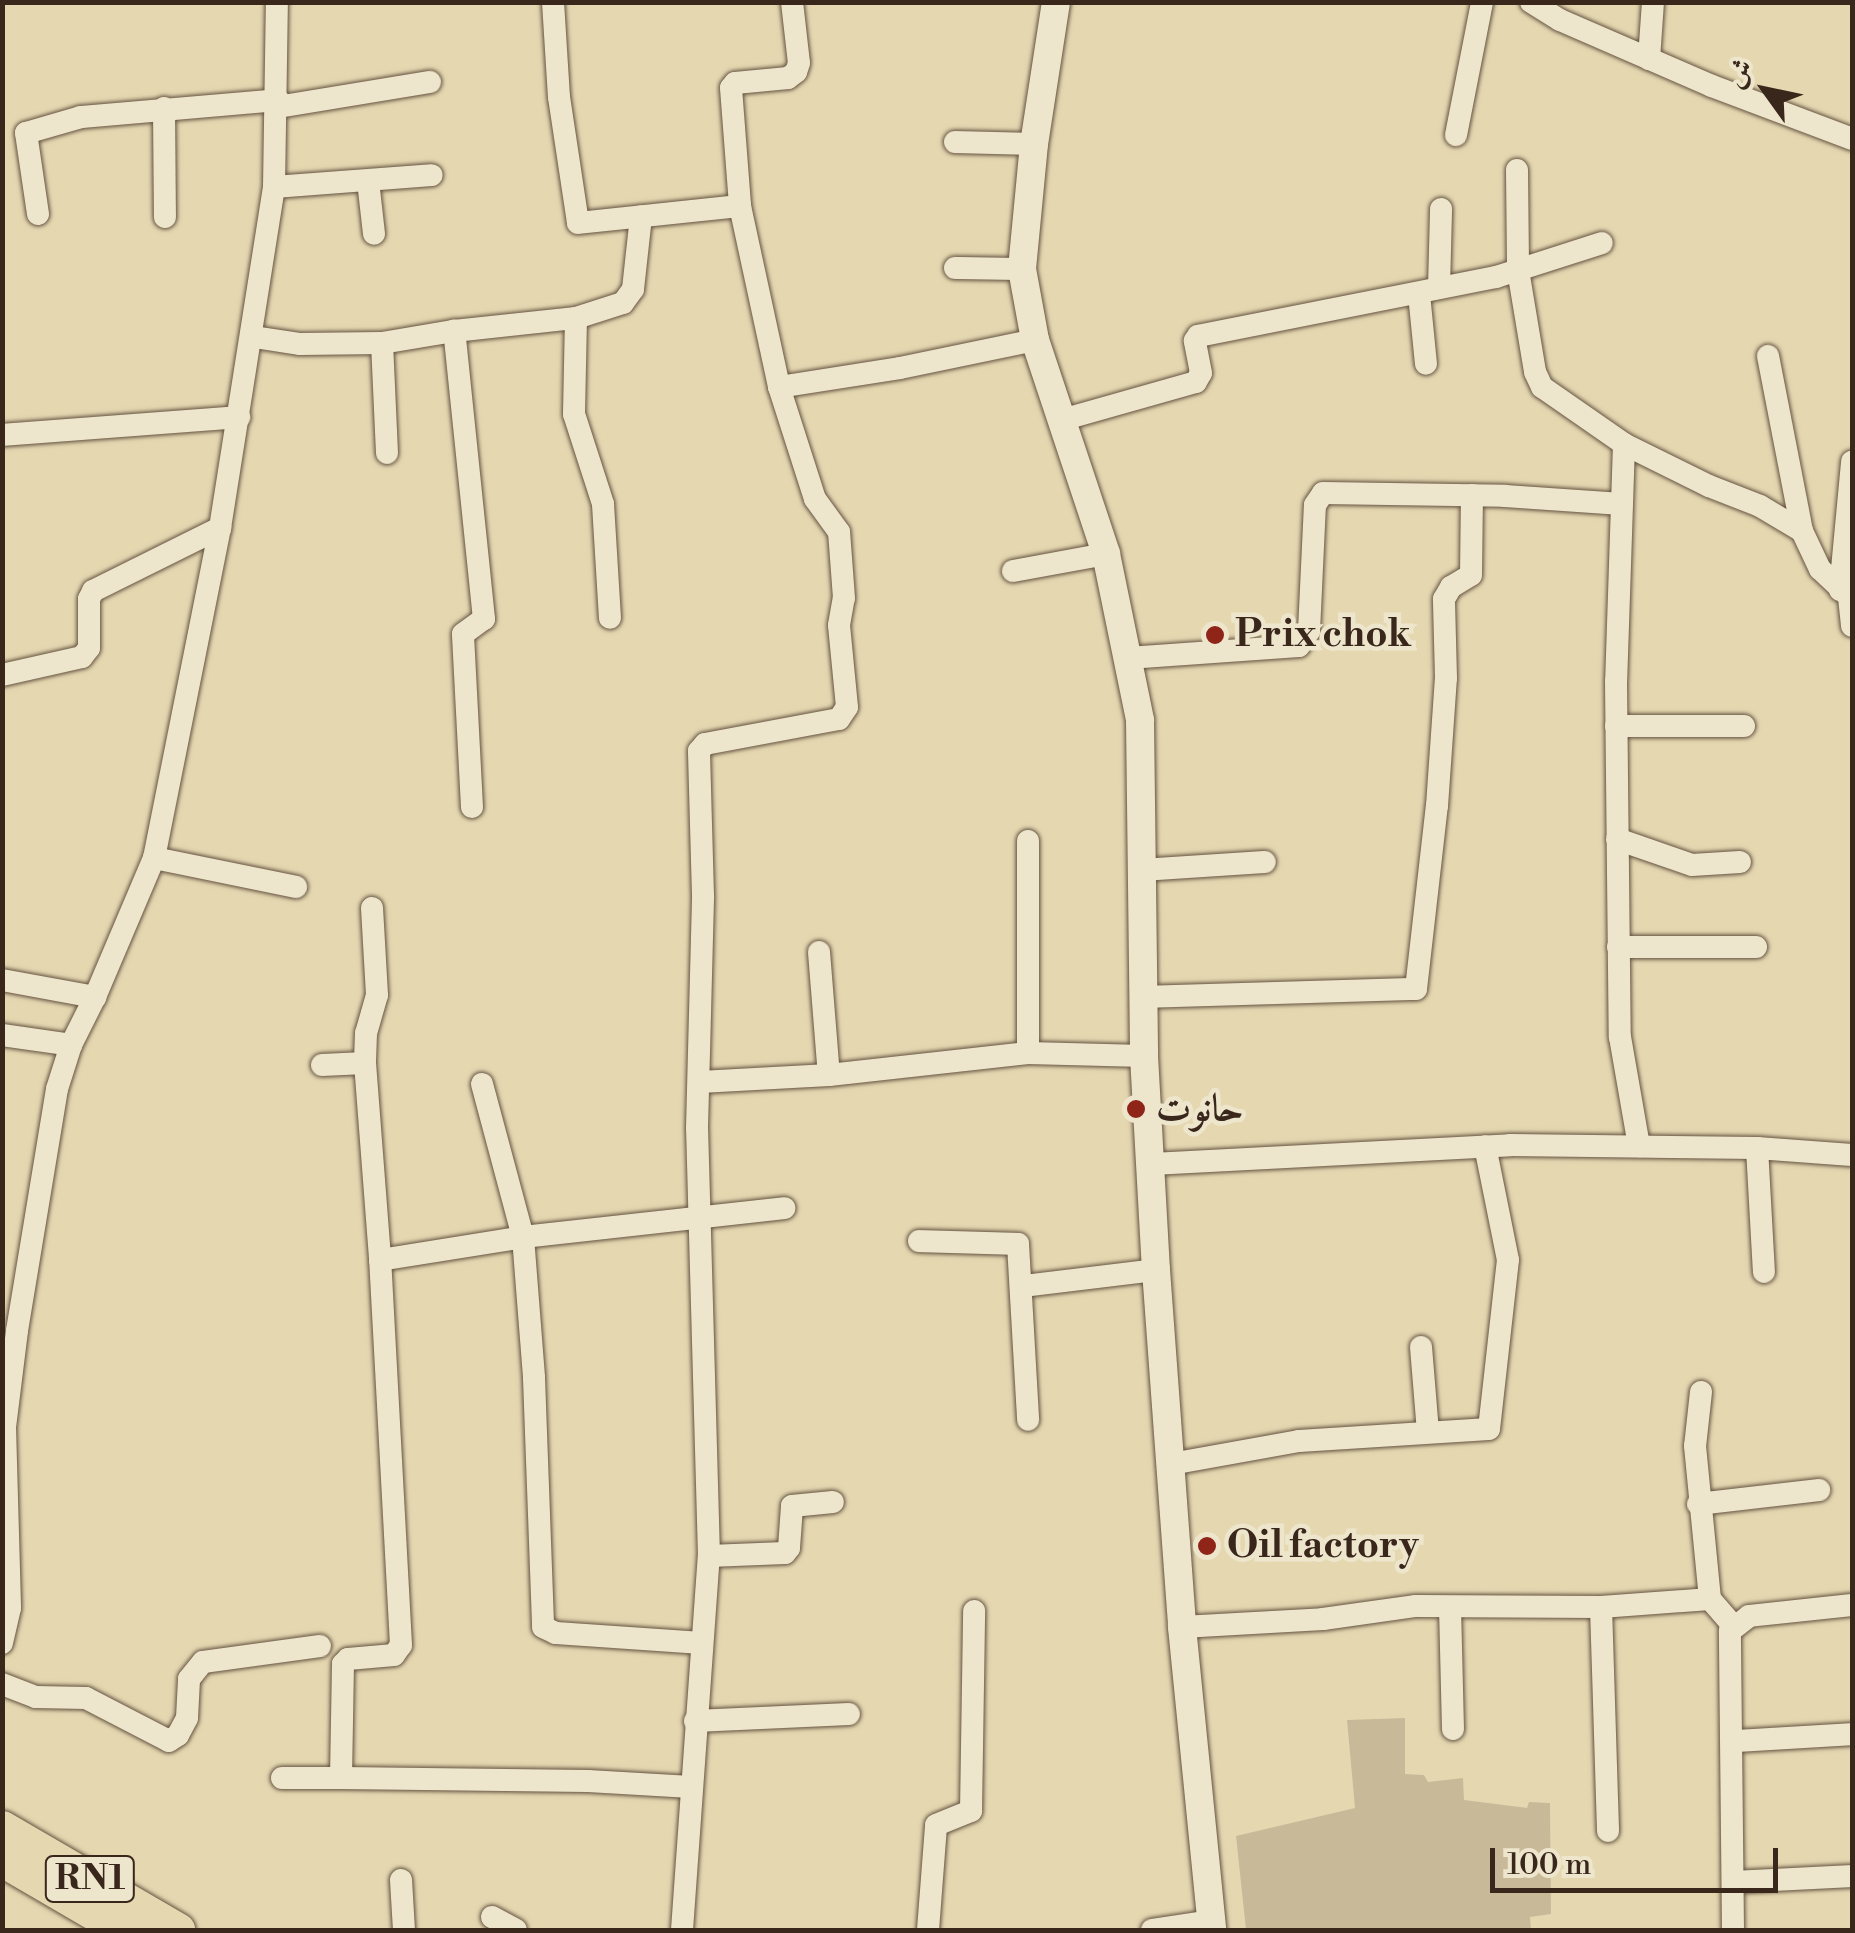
<!DOCTYPE html>
<meta charset="utf-8">
<style>
body{margin:0}
#map{position:relative;width:1855px;height:1933px;overflow:hidden;background:#e5d8b1;font-family:"Libre Bodoni",Amiri,serif}
div>[style]{position:absolute}
.green>*{inset:0;background:#c8ba98}
.roads{filter:drop-shadow(0 0 2px #655341) drop-shadow(0 0 2px #655341)}
.minor>*{height:22px;margin:-11px;padding:0 11px;transform-origin:11px;border-radius:11px;background:#eee6cc}
.tertiary>*{height:28px;margin:-14px;padding:0 14px;transform-origin:14px;border-radius:14px;background:#eee6cc}
.primary>*{height:35px;margin:-17.5px;padding:0 17.5px;transform-origin:17.5px;border-radius:17.5px;background:#e5d8b1}
.dots>*{width:28px;height:28px;translate:-50% -50%;box-sizing:border-box;border:5px solid #eee6cc;border-radius:50%}
span{translate:-50% -50%;white-space:nowrap;text-align:center;line-height:1.15;-webkit-text-stroke:9px #eee6cc;paint-order:stroke}
.shield-label span{padding:2px 8px;background:#eee6cc;border:2px solid;border-radius:8px;-webkit-text-stroke-width:0}
.shield-label{font-size:35px;color:#3a271c;font-weight:700}
.poi-label{font-size:38px;color:#3a271c;font-weight:700}
.left{translate:0 -50%;text-align:left}
.frame{position:absolute;inset:0;border:5px solid #3a271c;pointer-events:none}
.north{position:absolute;left:1715px;top:40px;width:100px;height:100px;-webkit-text-stroke:8px #eee6cc;paint-order:stroke;rotate:303deg;font-size:28px;font-weight:700;line-height:40px;text-align:center;color:#3a271c}
.north::after{content:'';display:block;margin:auto;width:35px;height:45px;background:#3a271c;clip-path:polygon(50% 0,100% 100%,50% 72%,0 100%)}
.scale{position:absolute;left:1490px;top:1848px;width:288px;height:45px;box-sizing:border-box;border:5px solid #3a271c;border-top:0;padding-left:12px;font-size:30px;line-height:35px;white-space:nowrap;color:#3a271c;-webkit-text-stroke:8px #eee6cc;paint-order:stroke}
</style>
<div id="map">
<div class="green">
<i style="clip-path:polygon(1405px 1718px,1405px 1774px,1424px 1775px,1428px 1782px,1463px 1778px,1464px 1800px,1527px 1808px,1529px 1802px,1550px 1803px,1551px 1914px,1530px 1917px,1531px 1930px,1246px 1930px,1236px 1836px,1355px 1808px,1347px 1720px)"></i>
</div>
<div class="roads">
<div class="minor">
<i style="left:553px;top:2px;width:95px;rotate:86.4deg"></i>
<i style="left:559px;top:97px;width:127px;rotate:81.4deg"></i>
<i style="left:578px;top:223px;width:163px;rotate:-6deg"></i>
<i style="left:792px;top:2px;width:61px;rotate:83.5deg"></i>
<i style="left:799px;top:63px;width:9px;rotate:108deg"></i>
<i style="left:796px;top:72px;width:10px;rotate:143deg"></i>
<i style="left:788px;top:78px;width:53px;rotate:174.6deg"></i>
<i style="left:735px;top:83px;width:6px;rotate:129deg"></i>
<i style="left:731px;top:88px;width:118px;rotate:85.6deg"></i>
<i style="left:740px;top:206px;width:185px;rotate:77.8deg"></i>
<i style="left:779px;top:387px;width:122px;rotate:-8.9deg"></i>
<i style="left:900px;top:368px;width:138px;rotate:-11.7deg"></i>
<i style="left:1531px;top:2px;width:34px;rotate:32deg"></i>
<i style="left:1560px;top:20px;width:166px;rotate:23.5deg"></i>
<i style="left:1712px;top:86px;width:150px;rotate:20.7deg"></i>
<i style="left:1649px;top:59px;width:57px;rotate:-86deg"></i>
<i style="left:277px;top:107px;width:155px;rotate:-9.3deg"></i>
<i style="left:164px;top:108px;width:109px;rotate:89.5deg"></i>
<i style="left:1456px;top:135px;width:136px;rotate:-78.9deg"></i>
<i style="left:955px;top:142px;width:79px;rotate:1.5deg"></i>
<i style="left:1517px;top:170px;width:100px;rotate:89.4deg"></i>
<i style="left:1518px;top:270px;width:103px;rotate:80.5deg"></i>
<i style="left:1535px;top:372px;width:17px;rotate:65deg"></i>
<i style="left:1542px;top:387px;width:100px;rotate:34.8deg"></i>
<i style="left:1624px;top:444px;width:95px;rotate:26.3deg"></i>
<i style="left:1709px;top:486px;width:55px;rotate:21.4deg"></i>
<i style="left:1760px;top:506px;width:49px;rotate:30.8deg"></i>
<i style="left:1802px;top:531px;width:42px;rotate:64.7deg"></i>
<i style="left:1820px;top:569px;width:44px;rotate:43.2deg"></i>
<i style="left:368px;top:181px;width:53px;rotate:83.5deg"></i>
<i style="left:274px;top:187px;width:158px;rotate:-4.3deg"></i>
<i style="left:38px;top:214px;width:82px;rotate:-98.4deg"></i>
<i style="left:26px;top:133px;width:57px;rotate:-16.2deg"></i>
<i style="left:81px;top:117px;width:198px;rotate:-4.9deg"></i>
<i style="left:955px;top:268px;width:67px;rotate:0.9deg"></i>
<i style="left:1439px;top:288px;width:79px;rotate:-88.5deg"></i>
<i style="left:1419px;top:294px;width:70px;rotate:84.3deg"></i>
<i style="left:576px;top:318px;width:96px;rotate:91.2deg"></i>
<i style="left:574px;top:414px;width:95px;rotate:72.1deg"></i>
<i style="left:603px;top:504px;width:114px;rotate:86.5deg"></i>
<i style="left:254px;top:337px;width:47px;rotate:8.7deg"></i>
<i style="left:300px;top:344px;width:82px;rotate:-0.7deg"></i>
<i style="left:382px;top:343px;width:73px;rotate:-9.5deg"></i>
<i style="left:382px;top:343px;width:110px;rotate:87.4deg"></i>
<i style="left:1768px;top:356px;width:178px;rotate:79deg"></i>
<i style="left:1065px;top:419px;width:136px;rotate:-15.8deg"></i>
<i style="left:1196px;top:382px;width:10px;rotate:-61deg"></i>
<i style="left:1201px;top:373px;width:33px;rotate:-101deg"></i>
<i style="left:1195px;top:341px;width:6px;rotate:-59deg"></i>
<i style="left:1198px;top:336px;width:304px;rotate:-11.2deg"></i>
<i style="left:1496px;top:277px;width:111px;rotate:-17.8deg"></i>
<i style="left:2px;top:435px;width:238px;rotate:-4.3deg"></i>
<i style="left:1624px;top:444px;width:237px;rotate:91.9deg"></i>
<i style="left:1616px;top:681px;width:356px;rotate:89.4deg"></i>
<i style="left:1620px;top:1037px;width:111px;rotate:80.1deg"></i>
<i style="left:1013px;top:571px;width:95px;rotate:-10.4deg"></i>
<i style="left:1840px;top:590px;width:129px;rotate:-84.6deg"></i>
<i style="left:1849px;top:597px;width:29px;rotate:84deg"></i>
<i style="left:1128px;top:658px;width:171px;rotate:-4deg"></i>
<i style="left:1299px;top:646px;width:18px;rotate:-56deg"></i>
<i style="left:1309px;top:631px;width:126px;rotate:-87.3deg"></i>
<i style="left:1315px;top:505px;width:14px;rotate:-56deg"></i>
<i style="left:1323px;top:493px;width:182px;rotate:0.9deg"></i>
<i style="left:1505px;top:496px;width:117px;rotate:3.9deg"></i>
<i style="left:2px;top:675px;width:82px;rotate:-12.7deg"></i>
<i style="left:82px;top:657px;width:11px;rotate:-52deg"></i>
<i style="left:89px;top:648px;width:49px;rotate:-90deg"></i>
<i style="left:89px;top:599px;width:9px;rotate:-63deg"></i>
<i style="left:93px;top:591px;width:142px;rotate:-26.4deg"></i>
<i style="left:1616px;top:726px;width:128px"></i>
<i style="left:472px;top:807px;width:173px;rotate:-93deg"></i>
<i style="left:463px;top:634px;width:26px;rotate:-36deg"></i>
<i style="left:484px;top:619px;width:290px;rotate:-95.9deg"></i>
<i style="left:454px;top:331px;width:123px;rotate:-6.1deg"></i>
<i style="left:576px;top:318px;width:49px;rotate:-17.7deg"></i>
<i style="left:623px;top:303px;width:17px;rotate:-54deg"></i>
<i style="left:633px;top:289px;width:73px;rotate:-83.7deg"></i>
<i style="left:1617px;top:839px;width:79px;rotate:19.1deg"></i>
<i style="left:1692px;top:865px;width:48px;rotate:-3.6deg"></i>
<i style="left:1028px;top:841px;width:212px;rotate:90deg"></i>
<i style="left:154px;top:858px;width:145px;rotate:11.5deg"></i>
<i style="left:1141px;top:870px;width:124px;rotate:-3.7deg"></i>
<i style="left:372px;top:908px;width:87px;rotate:86.7deg"></i>
<i style="left:377px;top:995px;width:40px;rotate:106deg"></i>
<i style="left:366px;top:1033px;width:30px;rotate:92deg"></i>
<i style="left:365px;top:1063px;width:198px;rotate:85.6deg"></i>
<i style="left:1618px;top:947px;width:138px"></i>
<i style="left:819px;top:952px;width:123px;rotate:85.4deg"></i>
<i style="left:2px;top:980px;width:95px;rotate:10.4deg"></i>
<i style="left:95px;top:997px;width:54px;rotate:116.6deg"></i>
<i style="left:71px;top:1045px;width:46px;rotate:107.7deg"></i>
<i style="left:57px;top:1089px;width:245px;rotate:99.4deg"></i>
<i style="left:17px;top:1331px;width:97px;rotate:97.1deg"></i>
<i style="left:5px;top:1427px;width:181px;rotate:88.4deg"></i>
<i style="left:10px;top:1608px;width:36px;rotate:103deg"></i>
<i style="left:95px;top:997px;width:151px;rotate:-67deg"></i>
<i style="left:154px;top:858px;width:337px;rotate:-78.7deg"></i>
<i style="left:220px;top:528px;width:345px;rotate:-81deg"></i>
<i style="left:274px;top:187px;width:185px;rotate:-89.1deg"></i>
<i style="left:1144px;top:997px;width:272px;rotate:-1.7deg"></i>
<i style="left:1416px;top:989px;width:184px;rotate:-83.5deg"></i>
<i style="left:1437px;top:806px;width:128px;rotate:-86deg"></i>
<i style="left:1446px;top:678px;width:79px;rotate:-91.5deg"></i>
<i style="left:1444px;top:599px;width:14px;rotate:-60deg"></i>
<i style="left:1451px;top:587px;width:23px;rotate:-31deg"></i>
<i style="left:1471px;top:575px;width:80px;rotate:-89.3deg"></i>
<i style="left:2px;top:1035px;width:70px;rotate:8.2deg"></i>
<i style="left:322px;top:1065px;width:43px;rotate:-2.7deg"></i>
<i style="left:700px;top:1082px;width:129px;rotate:-3.1deg"></i>
<i style="left:829px;top:1075px;width:200px;rotate:-6.3deg"></i>
<i style="left:1028px;top:1053px;width:116px;rotate:1.5deg"></i>
<i style="left:482px;top:1084px;width:158px;rotate:75deg"></i>
<i style="left:523px;top:1237px;width:141px;rotate:85.5deg"></i>
<i style="left:534px;top:1378px;width:249px;rotate:87.9deg"></i>
<i style="left:543px;top:1627px;width:14px;rotate:25deg"></i>
<i style="left:556px;top:1633px;width:146px;rotate:3.9deg"></i>
<i style="left:1757px;top:1148px;width:124px;rotate:86.8deg"></i>
<i style="left:1152px;top:1164px;width:359px;rotate:-3deg"></i>
<i style="left:1510px;top:1145px;width:247px;rotate:0.7deg"></i>
<i style="left:1757px;top:1148px;width:95px;rotate:4.2deg"></i>
<i style="left:919px;top:1241px;width:99px;rotate:1.7deg"></i>
<i style="left:1018px;top:1244px;width:176px;rotate:86.7deg"></i>
<i style="left:1023px;top:1286px;width:134px;rotate:-6.9deg"></i>
<i style="left:1421px;top:1347px;width:85px;rotate:85.3deg"></i>
<i style="left:1701px;top:1392px;width:54px;rotate:96.3deg"></i>
<i style="left:1695px;top:1446px;width:154px;rotate:84.4deg"></i>
<i style="left:1171px;top:1464px;width:130px;rotate:-10.2deg"></i>
<i style="left:1299px;top:1441px;width:190px;rotate:-3.6deg"></i>
<i style="left:1489px;top:1429px;width:170px;rotate:-83.6deg"></i>
<i style="left:1508px;top:1260px;width:116px;rotate:-101.4deg"></i>
<i style="left:1698px;top:1504px;width:122px;rotate:-6.6deg"></i>
<i style="left:709px;top:1556px;width:76px;rotate:-2.3deg"></i>
<i style="left:785px;top:1553px;width:6px;rotate:-51deg"></i>
<i style="left:789px;top:1548px;width:42px;rotate:-85.9deg"></i>
<i style="left:792px;top:1506px;width:41px;rotate:-5.6deg"></i>
<i style="left:1450px;top:1607px;width:122px;rotate:88.6deg"></i>
<i style="left:1601px;top:1607px;width:224px;rotate:88.2deg"></i>
<i style="left:1182px;top:1627px;width:141px;rotate:-3.2deg"></i>
<i style="left:1323px;top:1619px;width:94px;rotate:-8deg"></i>
<i style="left:1416px;top:1606px;width:185px;rotate:0.3deg"></i>
<i style="left:1601px;top:1607px;width:109px;rotate:-4.2deg"></i>
<i style="left:1710px;top:1599px;width:37px;rotate:49deg"></i>
<i style="left:2px;top:1684px;width:36px;rotate:21deg"></i>
<i style="left:36px;top:1697px;width:50px;rotate:1.1deg"></i>
<i style="left:86px;top:1698px;width:93px;rotate:27.4deg"></i>
<i style="left:169px;top:1741px;width:11px;rotate:-34deg"></i>
<i style="left:178px;top:1735px;width:19px;rotate:-62deg"></i>
<i style="left:187px;top:1718px;width:39px;rotate:-87deg"></i>
<i style="left:189px;top:1679px;width:22px;rotate:-51deg"></i>
<i style="left:203px;top:1662px;width:118px;rotate:-7.8deg"></i>
<i style="left:695px;top:1721px;width:154px;rotate:-2.6deg"></i>
<i style="left:1735px;top:1741px;width:117px;rotate:-3.4deg"></i>
<i style="left:282px;top:1778px;width:59px"></i>
<i style="left:341px;top:1778px;width:114px;rotate:-89deg"></i>
<i style="left:343px;top:1664px;width:7px;rotate:-45deg"></i>
<i style="left:348px;top:1659px;width:46px;rotate:-5deg"></i>
<i style="left:394px;top:1655px;width:12px;rotate:-55deg"></i>
<i style="left:401px;top:1645px;width:386px;rotate:-93.1deg"></i>
<i style="left:380px;top:1260px;width:145px;rotate:-9.1deg"></i>
<i style="left:523px;top:1237px;width:263px;rotate:-6.3deg"></i>
<i style="left:341px;top:1778px;width:247px;rotate:0.7deg"></i>
<i style="left:588px;top:1781px;width:103px;rotate:3.3deg"></i>
<i style="left:401px;top:1880px;width:50px;rotate:86.6deg"></i>
<i style="left:1734px;top:1882px;width:118px;rotate:-2.9deg"></i>
<i style="left:492px;top:1917px;width:27px;rotate:28deg"></i>
<i style="left:682px;top:1930px;width:375px;rotate:-85.9deg"></i>
<i style="left:709px;top:1556px;width:428px;rotate:-91.6deg"></i>
<i style="left:697px;top:1128px;width:232px;rotate:-88.5deg"></i>
<i style="left:703px;top:896px;width:145px;rotate:-91.6deg"></i>
<i style="left:699px;top:751px;width:9px;rotate:-49deg"></i>
<i style="left:705px;top:744px;width:136px;rotate:-10.6deg"></i>
<i style="left:839px;top:719px;width:14px;rotate:-56deg"></i>
<i style="left:847px;top:707px;width:82px;rotate:-95.6deg"></i>
<i style="left:839px;top:625px;width:27px;rotate:-80deg"></i>
<i style="left:844px;top:598px;width:66px;rotate:-94.3deg"></i>
<i style="left:839px;top:532px;width:41px;rotate:-126deg"></i>
<i style="left:815px;top:499px;width:118px;rotate:-107.8deg"></i>
<i style="left:928px;top:1930px;width:105px;rotate:-85.6deg"></i>
<i style="left:936px;top:1825px;width:38px;rotate:-22deg"></i>
<i style="left:971px;top:1811px;width:200px;rotate:-89.1deg"></i>
<i style="left:1152px;top:1930px;width:60px;rotate:-8.7deg"></i>
<i style="left:1733px;top:1930px;width:299px;rotate:-90.6deg"></i>
<i style="left:1730px;top:1631px;width:24px;rotate:-38deg"></i>
<i style="left:1749px;top:1616px;width:104px;rotate:-6.1deg"></i>
</div>
<div class="tertiary">
<i style="left:1056px;top:2px;width:144px;rotate:98.8deg"></i>
<i style="left:1034px;top:144px;width:126px;rotate:95.5deg"></i>
<i style="left:1022px;top:269px;width:72px;rotate:79.6deg"></i>
<i style="left:1035px;top:340px;width:225px;rotate:71.6deg"></i>
<i style="left:1106px;top:554px;width:169px;rotate:78.4deg"></i>
<i style="left:1140px;top:720px;width:336px;rotate:89.3deg"></i>
<i style="left:1144px;top:1056px;width:214px;rotate:86.8deg"></i>
<i style="left:1156px;top:1270px;width:358px;rotate:85.8deg"></i>
<i style="left:1182px;top:1627px;width:304px;rotate:84.3deg"></i>
</div>
<div class="primary">
<i style="left:2px;top:1828px;width:203px;rotate:30.2deg"></i>
<i style="left:2px;top:1859px;width:141px;rotate:30.2deg"></i>
</div>
</div>
<div class="dots">
<i style="left:1215px;top:635px;background:#8f2418"></i>
<i style="left:1136px;top:1109px;background:#8f2418"></i>
<i style="left:1207px;top:1546px;background:#8f2418"></i>
</div>
<div class="shield-label">
<span style="left:90px;top:1879px">RN1</span>
</div>
<div class="poi-label">
<span class="left" style="left:1235px;top:635px">Prix chok</span>
<span class="left" style="left:1156px;top:1109px">حانوت</span>
<span class="left" style="left:1227px;top:1546px">Oil factory</span>
</div>
<div class="frame"></div>
<div class="north">ش</div>
<div class="scale">100 m</div>
</div>
